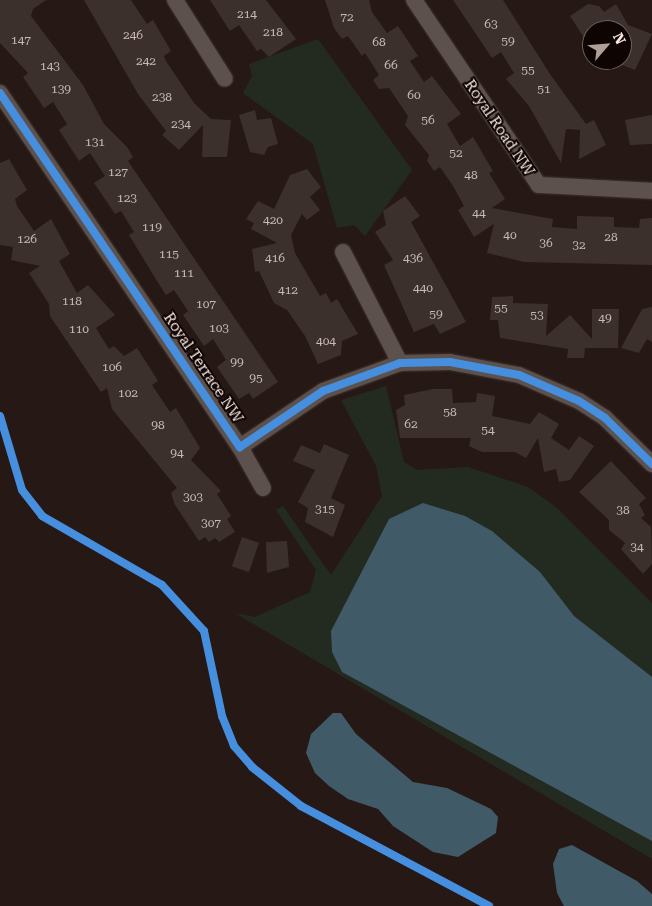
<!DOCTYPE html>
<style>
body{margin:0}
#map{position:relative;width:652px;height:906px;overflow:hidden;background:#261814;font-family:"Roboto Serif",serif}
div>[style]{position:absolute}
.green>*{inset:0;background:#232b21}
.water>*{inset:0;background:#415a67}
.building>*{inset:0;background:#3c302c;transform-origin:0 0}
.roads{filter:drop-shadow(0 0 1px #3d322e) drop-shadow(0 0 1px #3d322e)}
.minor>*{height:16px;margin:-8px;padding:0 8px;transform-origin:8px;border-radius:8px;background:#5d514d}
.cycleway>*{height:8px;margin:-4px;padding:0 4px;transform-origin:4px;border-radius:4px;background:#468fdf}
span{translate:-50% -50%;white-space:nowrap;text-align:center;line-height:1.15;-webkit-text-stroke:4px #0e0503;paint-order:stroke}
.number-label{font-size:12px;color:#cab9b4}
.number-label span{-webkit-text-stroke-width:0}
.street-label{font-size:15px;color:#f9e7e1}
.north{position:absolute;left:582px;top:20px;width:50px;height:50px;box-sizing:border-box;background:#0e0503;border:1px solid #6c5f5c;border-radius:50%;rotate:63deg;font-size:14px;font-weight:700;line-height:20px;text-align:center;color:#f9e7e1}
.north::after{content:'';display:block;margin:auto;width:18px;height:22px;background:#af9f99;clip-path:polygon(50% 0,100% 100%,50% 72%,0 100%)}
</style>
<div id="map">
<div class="green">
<i style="clip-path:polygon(318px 39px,412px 170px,365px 236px,354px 225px,337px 228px,313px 144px,243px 93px,252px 76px,249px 64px)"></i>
<i style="clip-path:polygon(386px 386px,404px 462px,417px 470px,468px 467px,528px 487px,556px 507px,652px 603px,652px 859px,235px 613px,255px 617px,310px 592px,316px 570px,276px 510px,283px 506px,331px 575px,382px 496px,376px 466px,341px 400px)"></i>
</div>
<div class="water">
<i style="clip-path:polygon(423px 503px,465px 516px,492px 531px,540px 572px,574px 616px,652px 677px,652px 841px,342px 672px,332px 652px,331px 631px,389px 519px)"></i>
<i style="clip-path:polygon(333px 713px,341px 713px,356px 734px,413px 782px,447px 788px,491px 809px,498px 817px,496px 833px,458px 857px,433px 852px,393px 826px,378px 809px,348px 799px,329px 786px,315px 773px,306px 753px,311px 734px)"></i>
<i style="clip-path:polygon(572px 845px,637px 881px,652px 894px,652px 906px,564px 906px,557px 893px,553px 864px,559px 849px)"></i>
</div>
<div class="building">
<i style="clip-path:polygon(0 0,46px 0,33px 9px,31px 16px,83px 85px,104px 124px,127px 147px,133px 157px,128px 161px,278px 382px,253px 399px,249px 393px,239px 399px,217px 367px,226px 360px,213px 339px,204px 346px,183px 315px,188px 311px,174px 290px,166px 295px,157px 281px,129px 235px,134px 232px,121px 211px,115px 214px,94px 183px,105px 176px,90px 153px,79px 161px,59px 130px,67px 124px,53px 102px,44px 108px,23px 77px,28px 73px,0 43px)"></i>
<i style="clip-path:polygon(84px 0,131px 0,147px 24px,153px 20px,171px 51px,164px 56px,166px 61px,194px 103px,211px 119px,231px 120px,227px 157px,202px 157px,203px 125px,179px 150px,162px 135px,166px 131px,138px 94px)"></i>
<i style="clip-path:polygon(210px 0,266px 0,296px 39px,269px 57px,261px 49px,257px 51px,239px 25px,230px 31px)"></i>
<i style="clip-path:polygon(325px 0,369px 0,372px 12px,387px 33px,398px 26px,418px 56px,410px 61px,424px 82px,432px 76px,461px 114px,447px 124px,460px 146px,473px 137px,493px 171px,489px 173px,505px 199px,492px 208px,553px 219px,552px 227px,577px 229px,577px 216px,614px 217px,614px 227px,639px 228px,640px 219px,652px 218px,652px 265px,524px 262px,487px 253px,494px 224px,474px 237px,458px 210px,464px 206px,453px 186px,440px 167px,434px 171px,427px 161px,429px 155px,405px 125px,408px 116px,389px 88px,379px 89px,373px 80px,379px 75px,365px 53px,362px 56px,348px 36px,342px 39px,334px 28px)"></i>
<i style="clip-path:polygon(453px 0,503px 0,550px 74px,586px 124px,594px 120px,606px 145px,579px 159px,580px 130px,566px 129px,561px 163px,529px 106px,506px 79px,514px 73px,501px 52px,492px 58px)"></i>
<i style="clip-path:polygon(588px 4px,599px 6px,604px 12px,616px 4px,628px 25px,652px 34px,635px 70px,622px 65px,622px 29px,592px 30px,592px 50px,570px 16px)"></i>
<i style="clip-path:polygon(255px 110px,257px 120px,271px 118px,278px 144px,268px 147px,264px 155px,250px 152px,239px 115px)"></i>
<i style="clip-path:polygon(652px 115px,652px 144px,630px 145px,625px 120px)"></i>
<i style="clip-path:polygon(9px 159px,27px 190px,15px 199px,17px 206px,34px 231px,51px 219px,70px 254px,59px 261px,77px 293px,88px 285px,115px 315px,96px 328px,109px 349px,114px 346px,124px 356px,137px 348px,155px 376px,158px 381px,152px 385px,170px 412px,176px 408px,200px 448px,191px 460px,221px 491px,217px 494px,231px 516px,227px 519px,235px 532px,219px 542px,215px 538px,209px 542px,205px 537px,199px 541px,175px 505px,171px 493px,177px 488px,112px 409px,107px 388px,101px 392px,50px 316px,49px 304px,29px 273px,40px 266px,11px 260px,13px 247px,0 245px,0 163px)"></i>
<i style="clip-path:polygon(307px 169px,321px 187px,310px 197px,320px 210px,307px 220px,302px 214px,291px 235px,295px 253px,320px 296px,326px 293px,331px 303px,337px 299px,358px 334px,342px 341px,341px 355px,318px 364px,305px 336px,287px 310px,274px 303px,259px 271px,255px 272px,252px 249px,277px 243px,251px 229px,254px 223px,246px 219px,258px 201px,274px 209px,290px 175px)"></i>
<i style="clip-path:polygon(405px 196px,420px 216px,411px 222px,466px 322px,440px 334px,434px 324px,414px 332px,384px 265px,393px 260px,375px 232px,386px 225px,383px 211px)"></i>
<i style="clip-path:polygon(513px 296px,513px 303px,548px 304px,546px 336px,570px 315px,592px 339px,592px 309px,619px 309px,618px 348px,585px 348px,584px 358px,567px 358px,568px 349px,500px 338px,498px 320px,490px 320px,492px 297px)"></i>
<i style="clip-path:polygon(652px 307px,652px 342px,647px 339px,639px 353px,621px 348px,642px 309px)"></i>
<i style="clip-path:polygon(433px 389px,452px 389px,453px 403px,476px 402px,477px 393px,495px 396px,492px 416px,530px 424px,539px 412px,559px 424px,551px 438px,569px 450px,579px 436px,594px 446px,570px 480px,559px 482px,556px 469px,544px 472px,538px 438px,526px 458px,515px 452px,482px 452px,469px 446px,471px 438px,400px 438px,396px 410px,405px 405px,404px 395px)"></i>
<i style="clip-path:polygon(324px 444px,349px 455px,331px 498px,345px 505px,333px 537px,305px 522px,308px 508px,298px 502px,315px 470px,293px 461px,301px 445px,320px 453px)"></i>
<i style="clip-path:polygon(611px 461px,646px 498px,639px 504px,645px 515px,641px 518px,651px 527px,652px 564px,643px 574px,621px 549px,625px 543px,609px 530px,609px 520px,579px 492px)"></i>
<i style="left:242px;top:537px;width:18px;height:31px;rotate:19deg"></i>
<i style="clip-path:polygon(287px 541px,289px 567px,267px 573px,266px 542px)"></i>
</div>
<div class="roads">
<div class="minor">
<i style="left:175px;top:0;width:93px;rotate:57.7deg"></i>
<i style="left:414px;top:0;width:223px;rotate:56deg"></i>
<i style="left:539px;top:185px;width:113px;rotate:3deg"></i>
<i style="left:0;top:93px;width:428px;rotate:55.9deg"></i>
<i style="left:240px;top:447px;width:100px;rotate:-34deg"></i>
<i style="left:323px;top:391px;width:82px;rotate:-20deg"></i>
<i style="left:400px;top:363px;width:50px;rotate:-1.1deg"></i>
<i style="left:450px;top:362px;width:70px;rotate:10.7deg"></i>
<i style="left:519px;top:375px;width:65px;rotate:23.4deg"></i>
<i style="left:579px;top:401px;width:31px;rotate:33deg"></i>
<i style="left:605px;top:418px;width:66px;rotate:44.4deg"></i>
<i style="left:343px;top:252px;width:125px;rotate:62.8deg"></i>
<i style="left:240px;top:447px;width:47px;rotate:60.7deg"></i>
</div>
</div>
<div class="cycleway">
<i style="left:0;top:93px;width:428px;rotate:55.9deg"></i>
<i style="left:240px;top:447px;width:100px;rotate:-34deg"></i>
<i style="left:323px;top:391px;width:82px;rotate:-20deg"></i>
<i style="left:400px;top:363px;width:50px;rotate:-1.1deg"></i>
<i style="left:450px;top:362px;width:70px;rotate:10.7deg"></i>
<i style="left:519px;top:375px;width:65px;rotate:23.4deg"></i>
<i style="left:579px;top:401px;width:31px;rotate:33deg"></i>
<i style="left:605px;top:418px;width:66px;rotate:44.4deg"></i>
<i style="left:0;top:416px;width:77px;rotate:73.4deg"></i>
<i style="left:22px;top:490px;width:33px;rotate:52deg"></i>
<i style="left:42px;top:516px;width:138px;rotate:29.9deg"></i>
<i style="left:162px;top:585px;width:62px;rotate:47.6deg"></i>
<i style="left:204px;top:631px;width:87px;rotate:78deg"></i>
<i style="left:222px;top:716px;width:32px;rotate:68deg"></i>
<i style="left:234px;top:746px;width:28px;rotate:49deg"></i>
<i style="left:252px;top:767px;width:63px;rotate:38.5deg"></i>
<i style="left:301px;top:806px;width:213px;rotate:28deg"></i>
</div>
<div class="number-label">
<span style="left:247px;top:15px">214</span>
<span style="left:347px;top:18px">72</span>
<span style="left:491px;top:25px">63</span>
<span style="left:273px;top:33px">218</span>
<span style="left:133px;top:36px">246</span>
<span style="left:21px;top:41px">147</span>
<span style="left:508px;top:42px">59</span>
<span style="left:379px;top:43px">68</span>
<span style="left:146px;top:62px">242</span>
<span style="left:391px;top:66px">66</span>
<span style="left:50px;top:67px">143</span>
<span style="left:528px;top:71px">55</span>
<span style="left:61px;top:90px">139</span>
<span style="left:544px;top:90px">51</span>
<span style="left:414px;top:96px">60</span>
<span style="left:162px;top:98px">238</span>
<span style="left:428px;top:121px">56</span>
<span style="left:181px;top:125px">234</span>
<span style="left:95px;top:143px">131</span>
<span style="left:456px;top:154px">52</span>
<span style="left:118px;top:173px">127</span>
<span style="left:471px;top:176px">48</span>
<span style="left:127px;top:199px">123</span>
<span style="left:479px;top:214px">44</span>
<span style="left:273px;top:221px">420</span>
<span style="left:152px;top:228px">119</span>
<span style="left:510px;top:236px">40</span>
<span style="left:611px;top:238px">28</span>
<span style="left:27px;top:240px">126</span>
<span style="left:546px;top:244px">36</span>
<span style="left:579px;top:246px">32</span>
<span style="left:169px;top:255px">115</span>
<span style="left:275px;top:259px">416</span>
<span style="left:413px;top:259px">436</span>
<span style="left:184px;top:274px">111</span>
<span style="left:423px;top:289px">440</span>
<span style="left:288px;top:291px">412</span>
<span style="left:72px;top:302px">118</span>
<span style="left:206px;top:305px">107</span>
<span style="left:501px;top:309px">55</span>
<span style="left:436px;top:315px">59</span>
<span style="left:537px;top:316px">53</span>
<span style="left:605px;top:319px">49</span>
<span style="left:219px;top:329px">103</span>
<span style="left:79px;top:330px">110</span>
<span style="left:326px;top:342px">404</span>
<span style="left:237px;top:363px">99</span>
<span style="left:112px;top:368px">106</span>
<span style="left:256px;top:379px">95</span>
<span style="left:128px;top:394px">102</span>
<span style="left:450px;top:413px">58</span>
<span style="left:411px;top:425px">62</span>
<span style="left:158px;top:426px">98</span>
<span style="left:488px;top:431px">54</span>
<span style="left:177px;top:454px">94</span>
<span style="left:193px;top:498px">303</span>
<span style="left:325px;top:510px">315</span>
<span style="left:623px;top:511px">38</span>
<span style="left:211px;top:524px">307</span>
<span style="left:637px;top:548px">34</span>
</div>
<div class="street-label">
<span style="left:499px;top:128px;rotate:56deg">Royal Road NW</span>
<span style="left:203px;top:368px;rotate:56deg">Royal Terrace NW</span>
</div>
<div class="north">N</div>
</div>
